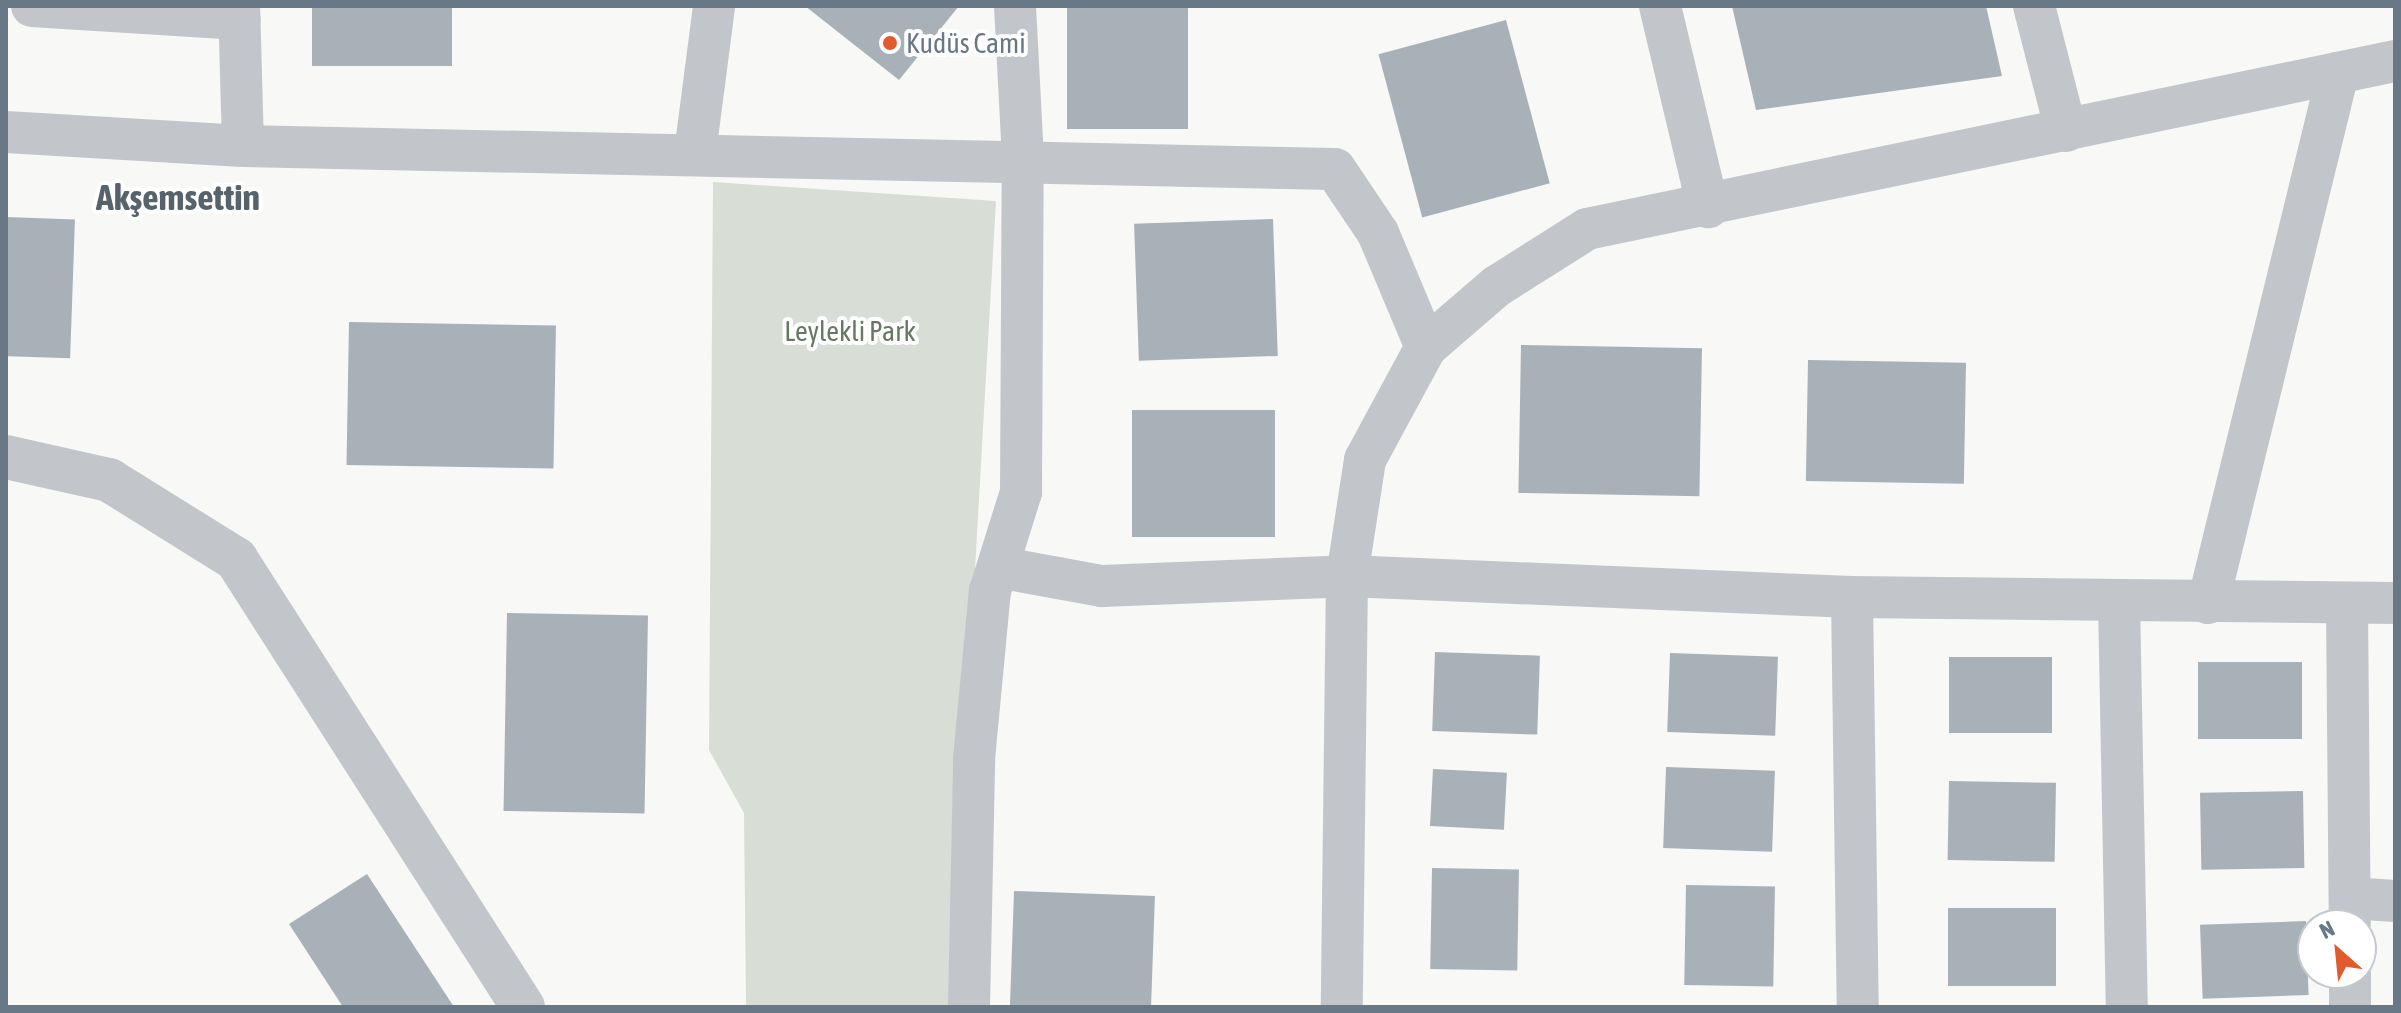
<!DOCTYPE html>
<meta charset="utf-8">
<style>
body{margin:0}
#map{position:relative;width:2401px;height:1013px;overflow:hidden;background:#f8f8f6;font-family:"Asap Condensed",sans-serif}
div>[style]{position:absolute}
.green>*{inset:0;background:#d8ddd5}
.building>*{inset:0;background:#a8b1b7;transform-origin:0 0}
.minor>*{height:42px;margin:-21px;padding:0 21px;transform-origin:21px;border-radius:21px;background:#c2c6ca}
.tertiary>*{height:44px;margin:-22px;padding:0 22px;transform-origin:22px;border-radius:22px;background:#c2c6ca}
.dots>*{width:22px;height:22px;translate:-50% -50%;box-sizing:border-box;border:4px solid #fff;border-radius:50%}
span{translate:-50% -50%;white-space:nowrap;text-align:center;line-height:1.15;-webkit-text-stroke:8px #fff;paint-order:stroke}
.poi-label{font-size:28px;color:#687887}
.left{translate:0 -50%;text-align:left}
.park-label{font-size:28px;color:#667963}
.district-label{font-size:36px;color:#56626c;font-weight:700}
.frame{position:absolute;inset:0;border:8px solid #687887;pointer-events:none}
.north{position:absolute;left:2297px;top:909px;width:80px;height:80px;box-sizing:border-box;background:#fff;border:2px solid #c3c9cf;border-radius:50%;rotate:333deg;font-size:22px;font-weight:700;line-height:32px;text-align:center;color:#687887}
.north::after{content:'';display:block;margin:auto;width:28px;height:36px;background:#e15b2d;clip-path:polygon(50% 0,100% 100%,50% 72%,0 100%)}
</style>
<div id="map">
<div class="green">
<i style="clip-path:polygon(713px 182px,996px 201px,950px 1007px,746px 1007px,744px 813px,709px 750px)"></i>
</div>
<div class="building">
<i style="left:312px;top:6px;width:140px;height:60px"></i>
<i style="clip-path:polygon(805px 6px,959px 6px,899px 80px)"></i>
<i style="left:1067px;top:6px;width:121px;height:123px"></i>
<i style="clip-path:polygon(1732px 6px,1986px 6px,2002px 76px,1756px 110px)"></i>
<i style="left:1506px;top:20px;width:169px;height:132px;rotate:75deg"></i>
<i style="left:6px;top:217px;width:69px;height:139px;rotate:2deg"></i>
<i style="left:1273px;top:219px;width:137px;height:139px;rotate:88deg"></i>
<i style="left:349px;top:322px;width:207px;height:143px;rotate:1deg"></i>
<i style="left:1521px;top:345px;width:181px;height:148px;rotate:1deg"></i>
<i style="left:1808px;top:360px;width:158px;height:121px;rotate:1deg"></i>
<i style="left:1275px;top:410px;width:127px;height:143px;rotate:90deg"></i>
<i style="left:507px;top:613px;width:141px;height:198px;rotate:1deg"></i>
<i style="left:1435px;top:652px;width:105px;height:79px;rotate:2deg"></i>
<i style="left:1670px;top:653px;width:108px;height:79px;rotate:2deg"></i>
<i style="left:1949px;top:657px;width:103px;height:76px"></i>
<i style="left:2198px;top:662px;width:104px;height:77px"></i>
<i style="left:1666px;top:767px;width:109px;height:81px;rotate:2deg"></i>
<i style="left:1433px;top:769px;width:74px;height:57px;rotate:3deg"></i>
<i style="left:1949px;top:781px;width:107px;height:79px;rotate:1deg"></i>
<i style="left:2303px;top:791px;width:77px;height:103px;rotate:89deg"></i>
<i style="left:1432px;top:868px;width:87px;height:101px;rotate:1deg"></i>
<i style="clip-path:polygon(367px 874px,454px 1007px,343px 1007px,289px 924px)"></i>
<i style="left:1686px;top:885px;width:89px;height:100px;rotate:1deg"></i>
<i style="left:1014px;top:891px;width:141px;height:116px;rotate:2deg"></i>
<i style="left:2056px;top:908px;width:78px;height:108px;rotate:90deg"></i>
<i style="left:2306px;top:921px;width:74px;height:106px;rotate:88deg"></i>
</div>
<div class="minor">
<i style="left:32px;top:6px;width:208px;rotate:3.6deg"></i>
<i style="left:1660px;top:6px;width:207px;rotate:76.6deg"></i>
<i style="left:2034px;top:6px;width:129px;rotate:75.6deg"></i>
<i style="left:6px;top:132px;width:237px;rotate:3.4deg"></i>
<i style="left:243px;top:146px;width:140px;rotate:-91.6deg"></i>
<i style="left:243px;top:146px;width:1092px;rotate:1.21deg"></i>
<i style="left:1335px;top:169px;width:77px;rotate:56.1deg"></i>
<i style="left:1378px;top:233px;width:124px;rotate:67.2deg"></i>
<i style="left:1426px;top:347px;width:128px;rotate:118.4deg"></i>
<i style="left:1365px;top:460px;width:117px;rotate:98.8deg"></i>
<i style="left:1347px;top:576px;width:431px;rotate:90.7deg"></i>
<i style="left:695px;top:153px;width:148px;rotate:-82.6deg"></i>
<i style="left:1426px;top:347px;width:94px;rotate:-40.7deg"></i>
<i style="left:1497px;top:286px;width:107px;rotate:-32.3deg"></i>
<i style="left:1587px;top:229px;width:825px;rotate:-11.75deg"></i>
<i style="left:998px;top:567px;width:106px;rotate:10.4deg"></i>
<i style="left:1102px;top:586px;width:245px;rotate:-2.3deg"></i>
<i style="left:1347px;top:576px;width:505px;rotate:2.38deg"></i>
<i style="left:1852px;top:597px;width:543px;rotate:0.63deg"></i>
<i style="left:1852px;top:597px;width:410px;rotate:89.2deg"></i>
<i style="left:2119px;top:601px;width:406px;rotate:88.9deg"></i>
<i style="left:2208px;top:603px;width:546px;rotate:-76.22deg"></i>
<i style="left:2347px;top:605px;width:320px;rotate:89.5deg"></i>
<i style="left:2350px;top:898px;width:45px;rotate:3.8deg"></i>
<i style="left:2350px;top:973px;width:34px;rotate:90deg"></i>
<i style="left:969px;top:1007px;width:248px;rotate:-88.8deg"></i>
<i style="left:974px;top:759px;width:169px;rotate:-84.6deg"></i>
<i style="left:990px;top:591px;width:104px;rotate:-72.6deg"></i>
<i style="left:1021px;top:492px;width:333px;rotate:-89.7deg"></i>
<i style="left:1023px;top:159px;width:153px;rotate:-93deg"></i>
</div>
<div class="tertiary">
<i style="left:6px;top:457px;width:106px;rotate:12.6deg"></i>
<i style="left:109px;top:480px;width:150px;rotate:31.9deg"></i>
<i style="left:236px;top:559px;width:532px;rotate:57.36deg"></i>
</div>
<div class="dots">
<i style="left:890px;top:43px;background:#e15b2d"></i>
</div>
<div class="poi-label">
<span class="left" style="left:906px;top:43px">Kudüs Cami</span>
</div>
<div class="park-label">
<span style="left:850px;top:331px">Leylekli Park</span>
</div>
<div class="district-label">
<span style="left:178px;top:198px">Akşemsettin</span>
</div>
<div class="frame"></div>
<div class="north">N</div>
</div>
